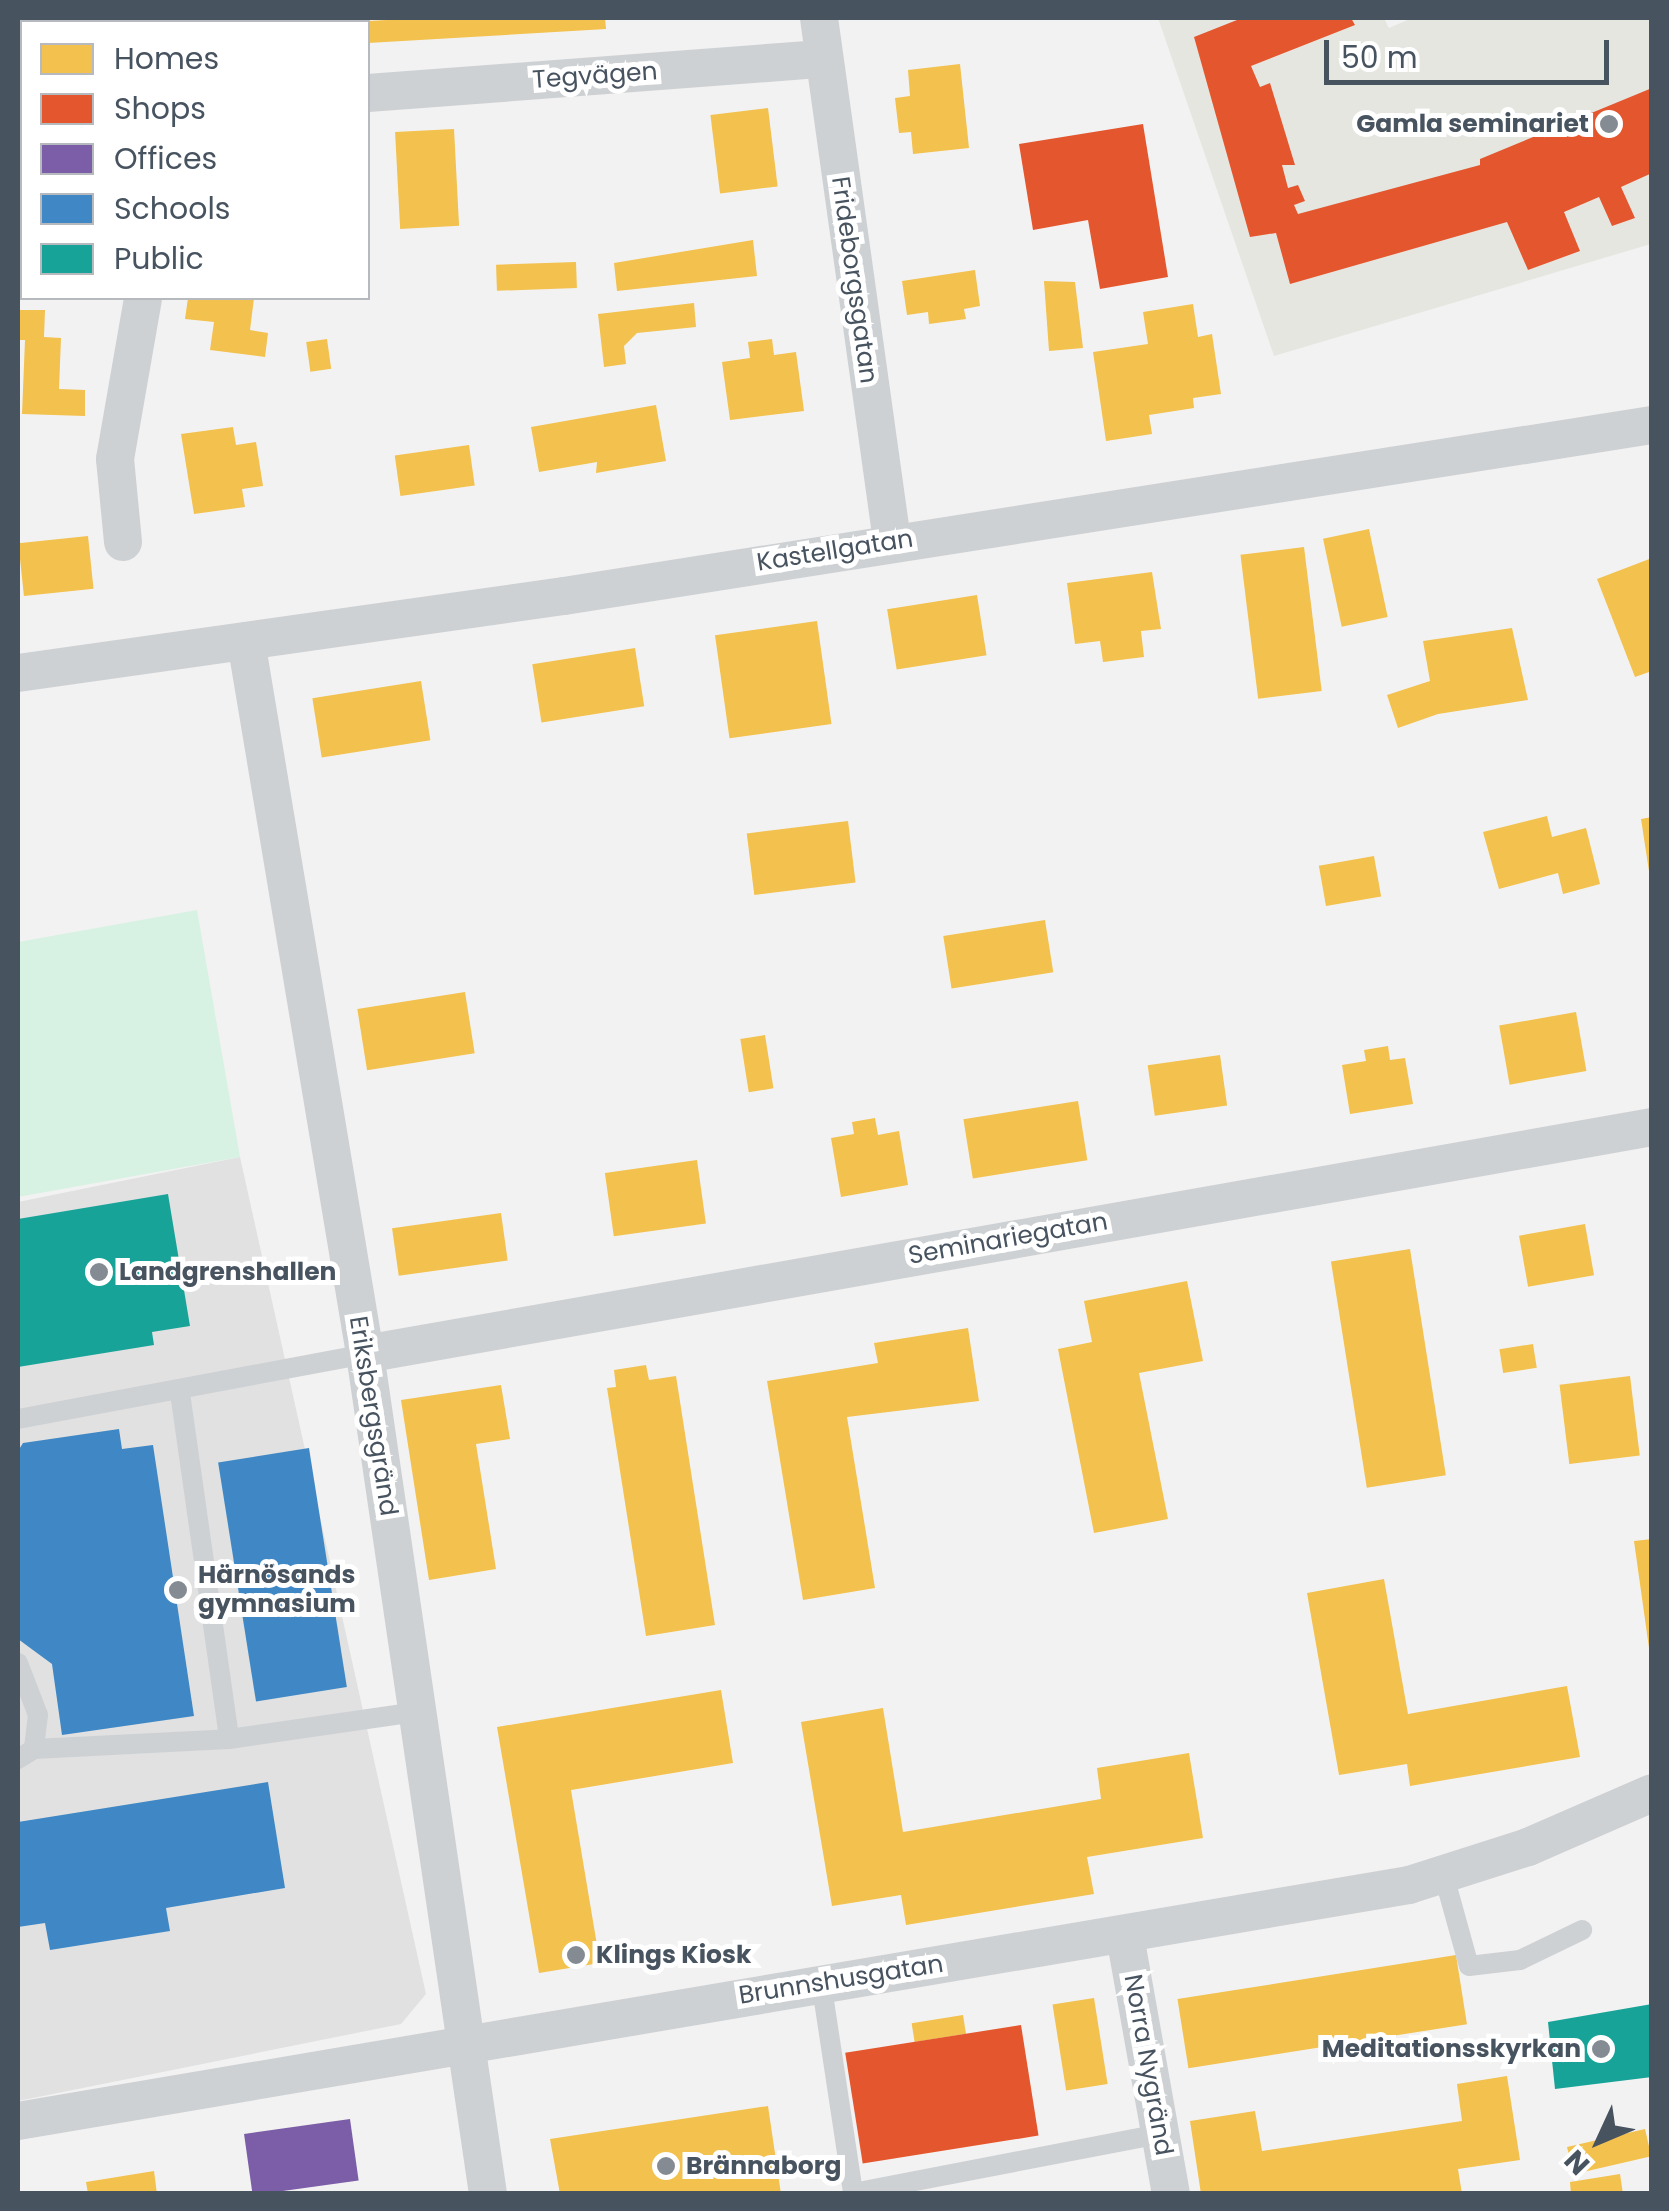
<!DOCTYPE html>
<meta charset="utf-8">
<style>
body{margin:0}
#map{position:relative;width:1669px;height:2211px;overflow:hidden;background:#f3f2f2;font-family:Poppins,sans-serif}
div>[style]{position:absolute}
.commercial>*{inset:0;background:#e6e6e1}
.education>*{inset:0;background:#e1e1e2}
.green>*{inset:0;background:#d7f2e3}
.homes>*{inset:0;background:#f2c14e;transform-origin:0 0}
.shops>*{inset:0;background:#e4572e;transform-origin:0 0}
.offices>*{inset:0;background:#7b5ea7;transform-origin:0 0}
.schools>*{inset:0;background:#3f88c5;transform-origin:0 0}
.public>*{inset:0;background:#17a398}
.lane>*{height:20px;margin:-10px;padding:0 10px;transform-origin:10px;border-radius:10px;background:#ced1d3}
.street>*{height:38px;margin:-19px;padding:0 19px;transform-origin:19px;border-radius:19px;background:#ced1d3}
.dots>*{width:28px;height:28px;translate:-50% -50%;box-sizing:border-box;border:5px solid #fff;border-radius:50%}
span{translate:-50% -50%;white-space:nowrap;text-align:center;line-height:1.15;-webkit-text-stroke:10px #fff;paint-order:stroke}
.street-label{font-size:25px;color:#485360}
.poi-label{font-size:25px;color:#485360;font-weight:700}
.right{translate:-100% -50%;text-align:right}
.left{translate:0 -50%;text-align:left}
.frame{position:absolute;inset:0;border:20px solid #485360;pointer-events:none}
.legend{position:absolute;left:20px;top:20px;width:350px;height:280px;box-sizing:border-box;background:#fff;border:2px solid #b6babf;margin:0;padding:12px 18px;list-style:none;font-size:30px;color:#485360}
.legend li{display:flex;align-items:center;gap:20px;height:50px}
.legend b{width:50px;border:2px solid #b6babf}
.north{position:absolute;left:1549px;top:2091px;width:100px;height:100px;-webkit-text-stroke:8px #fff;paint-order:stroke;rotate:226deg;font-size:28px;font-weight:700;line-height:40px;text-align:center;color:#485360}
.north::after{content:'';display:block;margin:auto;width:35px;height:45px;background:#485360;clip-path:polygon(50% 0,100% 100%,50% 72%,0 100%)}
.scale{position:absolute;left:1324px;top:40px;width:285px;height:45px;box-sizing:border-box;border:5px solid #485360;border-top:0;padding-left:12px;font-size:30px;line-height:35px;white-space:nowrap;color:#485360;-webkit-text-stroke:8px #fff;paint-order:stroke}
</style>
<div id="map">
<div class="commercial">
<i style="clip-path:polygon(1158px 18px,1384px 18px,1389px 28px,1412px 18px,1651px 18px,1651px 244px,1274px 356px)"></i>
</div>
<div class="education">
<i style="clip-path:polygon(240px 1157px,426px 1994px,401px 2024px,18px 2101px,18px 1202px)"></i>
</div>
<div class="green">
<i style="clip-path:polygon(197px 910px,240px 1157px,18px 1197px,18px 942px)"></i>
</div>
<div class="homes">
<i style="left:61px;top:18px;width:57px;height:4px"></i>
<i style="left:225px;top:18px;width:77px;height:4px"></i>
<i style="clip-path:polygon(424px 18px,605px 18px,606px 29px,368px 43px,368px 21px)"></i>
<i style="clip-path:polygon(960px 64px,969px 148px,913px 154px,911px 132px,899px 133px,895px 98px,910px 96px,908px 70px)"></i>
<i style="left:768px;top:108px;width:79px;height:58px;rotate:83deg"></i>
<i style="left:454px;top:129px;width:97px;height:59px;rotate:87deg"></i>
<i style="left:18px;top:183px;width:4px;height:85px"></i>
<i style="clip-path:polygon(753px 240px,757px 276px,617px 291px,614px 263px)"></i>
<i style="left:576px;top:262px;width:26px;height:80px;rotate:88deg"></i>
<i style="clip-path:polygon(975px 270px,980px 306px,964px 309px,966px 319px,929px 324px,928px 312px,907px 315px,902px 281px)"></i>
<i style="clip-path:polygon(1044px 281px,1075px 282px,1083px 348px,1049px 351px)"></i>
<i style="clip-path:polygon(188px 298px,254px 298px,250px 330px,268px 333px,265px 357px,210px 350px,214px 322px,185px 319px)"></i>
<i style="clip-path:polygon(694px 303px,696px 327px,637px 333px,624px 346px,626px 364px,604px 367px,598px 314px)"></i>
<i style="clip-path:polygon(1193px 304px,1198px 337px,1212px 334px,1221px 394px,1193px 398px,1194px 408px,1149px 415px,1152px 434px,1106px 441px,1093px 352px,1148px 344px,1143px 312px)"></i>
<i style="clip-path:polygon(18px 310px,45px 310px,44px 337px,61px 338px,59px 389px,85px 390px,85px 416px,22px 414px,25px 340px,18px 340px)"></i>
<i style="left:327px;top:339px;width:30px;height:21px;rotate:82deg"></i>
<i style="clip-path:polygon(772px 339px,774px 355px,796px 352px,804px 411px,730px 420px,722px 362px,750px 358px,748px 342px)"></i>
<i style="clip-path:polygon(656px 405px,666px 461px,596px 473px,597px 462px,539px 472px,531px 427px)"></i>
<i style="clip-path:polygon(233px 427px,236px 445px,256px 442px,263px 486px,242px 489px,245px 507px,194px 514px,181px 434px)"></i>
<i style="left:469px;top:445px;width:41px;height:75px;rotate:82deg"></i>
<i style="left:1369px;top:529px;width:90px;height:47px;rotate:78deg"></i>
<i style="left:88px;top:536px;width:53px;height:70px;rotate:84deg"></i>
<i style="left:1304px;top:547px;width:145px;height:64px;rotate:83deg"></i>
<i style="clip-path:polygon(1652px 558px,1652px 671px,1635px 677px,1597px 579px)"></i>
<i style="clip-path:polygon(1152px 572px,1161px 629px,1141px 631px,1144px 657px,1103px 662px,1100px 641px,1075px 644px,1067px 583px)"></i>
<i style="left:977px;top:595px;width:61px;height:91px;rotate:81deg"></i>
<i style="left:817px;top:621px;width:104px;height:103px;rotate:82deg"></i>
<i style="clip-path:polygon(1512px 628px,1528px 700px,1438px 714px,1398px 728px,1387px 695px,1430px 681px,1423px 641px)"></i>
<i style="left:635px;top:648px;width:59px;height:104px;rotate:81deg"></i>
<i style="left:421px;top:681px;width:60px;height:110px;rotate:81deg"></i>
<i style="clip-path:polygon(1547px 816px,1552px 837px,1586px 828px,1600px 884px,1563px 894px,1558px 873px,1499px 889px,1483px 832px)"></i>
<i style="clip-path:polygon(1652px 817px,1652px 871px,1649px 871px,1641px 819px)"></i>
<i style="left:848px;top:821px;width:62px;height:102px;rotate:83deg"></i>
<i style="left:1374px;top:856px;width:41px;height:56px;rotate:80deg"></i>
<i style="left:1045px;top:920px;width:53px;height:103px;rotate:81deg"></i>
<i style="left:465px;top:992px;width:62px;height:109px;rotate:81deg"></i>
<i style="left:1576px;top:1012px;width:60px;height:78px;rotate:80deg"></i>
<i style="left:765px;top:1035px;width:54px;height:25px;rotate:81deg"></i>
<i style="clip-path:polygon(1388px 1046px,1390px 1060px,1405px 1058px,1413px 1104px,1350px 1114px,1342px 1065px,1366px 1061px,1364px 1050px)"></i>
<i style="left:1220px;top:1055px;width:51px;height:73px;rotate:82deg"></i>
<i style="left:1078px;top:1101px;width:60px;height:116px;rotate:81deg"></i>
<i style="clip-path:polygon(875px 1118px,878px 1135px,899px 1131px,908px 1185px,841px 1197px,831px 1138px,854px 1134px,852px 1122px)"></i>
<i style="left:697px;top:1160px;width:64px;height:93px;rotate:82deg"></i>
<i style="left:501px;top:1213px;width:48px;height:110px;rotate:82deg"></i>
<i style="left:1585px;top:1224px;width:52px;height:67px;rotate:80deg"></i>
<i style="left:1410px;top:1249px;width:229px;height:80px;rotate:81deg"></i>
<i style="clip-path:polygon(1187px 1281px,1203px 1361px,1139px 1373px,1168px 1519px,1094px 1533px,1058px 1349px,1092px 1342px,1084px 1301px)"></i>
<i style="clip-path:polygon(968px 1328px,979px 1401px,847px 1417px,875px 1588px,803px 1600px,767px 1381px,878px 1363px,874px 1343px)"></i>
<i style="left:1533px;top:1344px;width:24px;height:34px;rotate:81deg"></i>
<i style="clip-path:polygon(646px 1365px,649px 1380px,676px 1376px,715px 1625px,646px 1636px,607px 1388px,616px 1387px,614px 1370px)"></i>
<i style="left:1630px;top:1376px;width:80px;height:71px;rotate:83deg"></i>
<i style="clip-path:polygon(501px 1385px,510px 1439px,476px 1444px,496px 1569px,429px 1580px,401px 1400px)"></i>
<i style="clip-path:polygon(1652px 1539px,1652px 1648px,1649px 1648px,1634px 1541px)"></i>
<i style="clip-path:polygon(1384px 1579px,1408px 1714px,1567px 1686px,1580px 1757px,1410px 1786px,1407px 1764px,1339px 1775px,1307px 1593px)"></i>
<i style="clip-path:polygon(721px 1690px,733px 1763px,571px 1790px,600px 1963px,539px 1973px,497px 1727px)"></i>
<i style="clip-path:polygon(883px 1708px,903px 1832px,1101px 1799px,1097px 1768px,1189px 1753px,1203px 1838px,1087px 1857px,1094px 1894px,906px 1925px,901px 1895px,832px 1906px,801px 1722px)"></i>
<i style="left:1456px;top:1955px;width:70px;height:282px;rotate:81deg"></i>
<i style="left:1094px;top:1998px;width:87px;height:42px;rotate:81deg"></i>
<i style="left:963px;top:2015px;width:19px;height:52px;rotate:81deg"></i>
<i style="clip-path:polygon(1507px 2076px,1520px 2160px,1458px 2169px,1462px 2194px,1201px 2194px,1190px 2121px,1255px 2111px,1262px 2151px,1462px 2121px,1457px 2084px)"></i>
<i style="clip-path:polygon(768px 2106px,781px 2194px,560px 2194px,550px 2139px)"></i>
<i style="left:1645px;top:2129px;width:28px;height:80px;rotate:77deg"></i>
<i style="clip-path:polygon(154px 2171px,157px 2194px,88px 2194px,86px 2182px)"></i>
<i style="clip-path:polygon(1620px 2174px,1623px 2194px,1571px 2194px,1570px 2182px)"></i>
</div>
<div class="shops">
<i style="clip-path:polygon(1242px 18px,1351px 18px,1355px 25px,1251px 66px,1260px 87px,1270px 83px,1295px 165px,1282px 165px,1288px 188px,1298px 185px,1305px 201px,1294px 205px,1298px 214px,1480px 165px,1480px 159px,1652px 88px,1652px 173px,1621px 187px,1635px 218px,1612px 226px,1599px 197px,1564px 212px,1580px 251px,1528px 270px,1507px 222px,1290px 284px,1276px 233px,1250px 237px,1194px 37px)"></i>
<i style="clip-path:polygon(1143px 124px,1168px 277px,1100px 289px,1088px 220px,1033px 230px,1019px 144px)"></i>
<i style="left:1021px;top:2025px;width:112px;height:178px;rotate:81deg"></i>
</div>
<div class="offices">
<i style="left:350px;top:2119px;width:62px;height:107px;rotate:82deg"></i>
</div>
<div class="schools">
<i style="clip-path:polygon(119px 1429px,122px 1449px,153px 1445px,194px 1716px,62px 1735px,52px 1664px,18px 1639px,18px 1451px,23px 1443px)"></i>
<i style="left:309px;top:1448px;width:242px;height:92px;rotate:81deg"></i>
<i style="clip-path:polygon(268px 1782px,285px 1888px,166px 1908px,170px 1931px,50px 1950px,45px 1923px,18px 1927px,18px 1822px)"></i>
</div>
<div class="public">
<i style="clip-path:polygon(168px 1194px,190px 1326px,152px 1332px,154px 1345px,18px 1367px,18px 1219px)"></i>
<i style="clip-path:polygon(1652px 2004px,1652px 2077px,1555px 2089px,1548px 2022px)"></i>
</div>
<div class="lane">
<i style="left:180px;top:1393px;width:349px;rotate:81.9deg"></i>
<i style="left:18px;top:1419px;width:353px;rotate:-10.6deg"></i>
<i style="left:18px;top:1663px;width:56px;rotate:69deg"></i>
<i style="left:38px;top:1715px;width:34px;rotate:97deg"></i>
<i style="left:34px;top:1749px;width:19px;rotate:148deg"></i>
<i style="left:34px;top:1749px;width:195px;rotate:-2.9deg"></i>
<i style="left:229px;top:1739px;width:190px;rotate:-8.2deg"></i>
<i style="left:1444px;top:1876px;width:93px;rotate:74.5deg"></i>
<i style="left:1469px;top:1966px;width:51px;rotate:-6.7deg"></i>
<i style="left:1520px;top:1960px;width:69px;rotate:-25.8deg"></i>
<i style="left:821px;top:1981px;width:214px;rotate:81.4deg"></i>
<i style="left:853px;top:2193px;width:313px;rotate:-10.9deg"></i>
</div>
<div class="street">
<i style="left:166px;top:18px;width:4px;rotate:90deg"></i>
<i style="left:819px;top:18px;width:528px;rotate:82.05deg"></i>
<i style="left:368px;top:93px;width:455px;rotate:-4.3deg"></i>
<i style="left:18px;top:121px;width:4px"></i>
<i style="left:123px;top:542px;width:83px;rotate:-95.5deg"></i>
<i style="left:115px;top:459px;width:163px;rotate:-80.1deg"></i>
<i style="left:246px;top:641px;width:723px;rotate:80.52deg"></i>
<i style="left:365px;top:1354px;width:849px;rotate:81.67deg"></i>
<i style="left:18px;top:673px;width:551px;rotate:-8.03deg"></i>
<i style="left:564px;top:596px;width:1101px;rotate:-8.93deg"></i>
<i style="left:365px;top:1354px;width:1307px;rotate:-10deg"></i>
<i style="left:1125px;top:1936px;width:262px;rotate:79.9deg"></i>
<i style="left:18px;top:2121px;width:1411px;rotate:-9.63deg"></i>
<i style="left:1409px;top:1885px;width:125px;rotate:-17.7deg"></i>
<i style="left:1528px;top:1847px;width:135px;rotate:-23.5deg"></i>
</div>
<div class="dots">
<i style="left:1609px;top:124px;background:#848b93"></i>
<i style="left:99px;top:1272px;background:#848b93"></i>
<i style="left:178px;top:1590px;background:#848b93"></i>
<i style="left:576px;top:1955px;background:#848b93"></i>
<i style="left:1601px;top:2049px;background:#848b93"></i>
<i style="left:666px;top:2166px;background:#848b93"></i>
</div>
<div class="street-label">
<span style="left:595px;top:76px;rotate:-4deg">Tegvägen</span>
<span style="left:854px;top:280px;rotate:82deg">Frideborgsgatan</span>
<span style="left:835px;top:551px;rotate:-9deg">Kastellgatan</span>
<span style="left:1008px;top:1239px;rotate:-10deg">Seminariegatan</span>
<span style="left:373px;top:1416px;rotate:81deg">Eriksbergsgränd</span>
<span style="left:841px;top:1980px;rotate:-9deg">Brunnshusgatan</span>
<span style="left:1148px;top:2065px;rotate:80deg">Norra Nygränd</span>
</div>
<div class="poi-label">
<span class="right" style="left:1589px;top:124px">Gamla seminariet</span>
<span class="left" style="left:119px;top:1272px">Landgrenshallen</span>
<span class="left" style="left:198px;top:1590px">Härnösands<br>gymnasium</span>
<span class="left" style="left:596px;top:1955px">Klings Kiosk</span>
<span class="right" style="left:1581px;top:2049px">Meditationsskyrkan</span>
<span class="left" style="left:686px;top:2166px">Brännaborg</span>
</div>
<div class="frame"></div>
<ul class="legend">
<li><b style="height:28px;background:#f2c14e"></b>Homes</li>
<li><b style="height:28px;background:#e4572e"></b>Shops</li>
<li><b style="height:28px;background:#7b5ea7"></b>Offices</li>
<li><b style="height:28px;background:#3f88c5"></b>Schools</li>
<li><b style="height:28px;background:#17a398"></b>Public</li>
</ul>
<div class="north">N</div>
<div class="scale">50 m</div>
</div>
